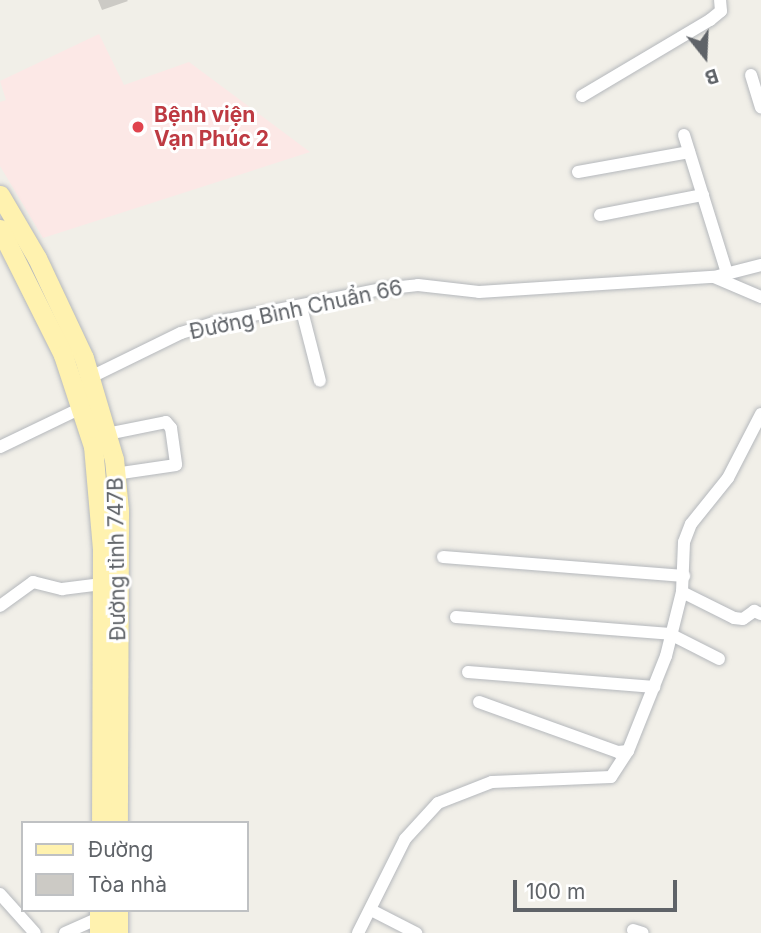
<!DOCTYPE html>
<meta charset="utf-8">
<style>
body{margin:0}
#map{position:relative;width:761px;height:933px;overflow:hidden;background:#f1efe8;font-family:Inter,sans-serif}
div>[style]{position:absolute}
.medical>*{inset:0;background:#fce8e6}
.building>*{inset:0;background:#cccac5}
.roads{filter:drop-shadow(0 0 2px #b5b8bc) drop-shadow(0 0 2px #b5b8bc)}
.street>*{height:12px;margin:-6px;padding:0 6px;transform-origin:6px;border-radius:6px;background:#fff}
.primary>*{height:19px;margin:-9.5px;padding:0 9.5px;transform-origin:9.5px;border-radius:9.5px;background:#fff2af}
.dots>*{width:19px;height:19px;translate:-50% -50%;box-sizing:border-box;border:4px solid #fff;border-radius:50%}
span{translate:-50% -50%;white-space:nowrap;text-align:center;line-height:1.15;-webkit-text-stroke:6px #fff;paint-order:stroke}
.health-label{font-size:21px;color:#be3a42;font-weight:700}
.left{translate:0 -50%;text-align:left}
.street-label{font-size:21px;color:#5f6368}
.legend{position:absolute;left:21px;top:821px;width:228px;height:91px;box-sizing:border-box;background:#fff;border:2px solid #bfc1c3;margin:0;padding:9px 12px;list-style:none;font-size:21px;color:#5f6368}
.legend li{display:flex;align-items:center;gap:14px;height:35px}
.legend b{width:35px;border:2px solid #bfc1c3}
.north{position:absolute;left:670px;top:21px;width:70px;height:70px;-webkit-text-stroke:5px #fff;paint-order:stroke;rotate:162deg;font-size:19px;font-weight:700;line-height:28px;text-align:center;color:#5f6368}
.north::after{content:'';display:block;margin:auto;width:24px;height:32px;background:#5f6368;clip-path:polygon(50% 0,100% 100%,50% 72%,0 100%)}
.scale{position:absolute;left:513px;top:880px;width:164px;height:32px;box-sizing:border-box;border:4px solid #5f6368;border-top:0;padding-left:9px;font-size:21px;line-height:24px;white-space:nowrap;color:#5f6368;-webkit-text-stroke:5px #fff;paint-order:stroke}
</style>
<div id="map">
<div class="medical">
<i style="clip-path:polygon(99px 34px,124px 85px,189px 62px,310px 152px,43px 238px,0 166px,0 102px,6px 100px,0 81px)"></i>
</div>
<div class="building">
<i style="clip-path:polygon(98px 0,127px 0,128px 1px,102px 10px)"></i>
</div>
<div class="roads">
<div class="street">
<i style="left:751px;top:75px;width:34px;rotate:73deg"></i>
<i style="left:582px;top:96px;width:149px;rotate:-30.7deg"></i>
<i style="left:710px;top:20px;width:14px;rotate:-39deg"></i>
<i style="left:721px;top:11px;width:11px;rotate:-95deg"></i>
<i style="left:684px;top:135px;width:145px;rotate:72.7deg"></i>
<i style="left:578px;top:172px;width:113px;rotate:-10.2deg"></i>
<i style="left:600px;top:215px;width:105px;rotate:-11deg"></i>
<i style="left:714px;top:277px;width:51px;rotate:23.1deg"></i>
<i style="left:301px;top:307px;width:76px;rotate:75.6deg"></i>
<i style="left:91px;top:377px;width:100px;rotate:-26.1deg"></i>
<i style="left:181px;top:333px;width:39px;rotate:-17deg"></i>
<i style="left:218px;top:322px;width:166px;rotate:-11.4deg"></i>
<i style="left:381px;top:289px;width:37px;rotate:-6deg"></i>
<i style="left:418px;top:285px;width:61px;rotate:6.5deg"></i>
<i style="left:479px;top:292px;width:235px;rotate:-3.7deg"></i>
<i style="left:714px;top:277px;width:49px;rotate:-14.3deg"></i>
<i style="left:107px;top:434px;width:60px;rotate:-11.5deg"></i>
<i style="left:166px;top:422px;width:8px;rotate:50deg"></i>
<i style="left:171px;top:428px;width:37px;rotate:82deg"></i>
<i style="left:176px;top:465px;width:62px;rotate:171.6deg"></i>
<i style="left:0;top:447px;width:92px;rotate:-25.7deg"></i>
<i style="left:443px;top:557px;width:242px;rotate:4.5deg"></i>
<i style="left:682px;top:592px;width:58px;rotate:26.6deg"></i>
<i style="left:734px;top:618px;width:9px;rotate:6deg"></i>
<i style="left:743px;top:619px;width:14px;rotate:-36deg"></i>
<i style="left:754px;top:611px;width:8px;rotate:23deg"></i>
<i style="left:0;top:606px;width:41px;rotate:-36deg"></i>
<i style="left:33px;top:582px;width:30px;rotate:14deg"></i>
<i style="left:62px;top:589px;width:40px;rotate:-7.1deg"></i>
<i style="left:456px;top:617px;width:215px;rotate:4.5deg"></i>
<i style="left:670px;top:634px;width:55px;rotate:27deg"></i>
<i style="left:468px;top:672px;width:187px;rotate:4.6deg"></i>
<i style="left:479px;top:702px;width:148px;rotate:19.8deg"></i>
<i style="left:618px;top:752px;width:10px;rotate:-6deg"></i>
<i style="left:628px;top:751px;width:102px;rotate:-68.2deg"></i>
<i style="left:666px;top:656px;width:66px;rotate:-76deg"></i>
<i style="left:682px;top:592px;width:50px;rotate:-87.7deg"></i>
<i style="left:684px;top:542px;width:19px;rotate:-69deg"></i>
<i style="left:691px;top:524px;width:59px;rotate:-51.2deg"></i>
<i style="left:728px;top:478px;width:72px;rotate:-62.7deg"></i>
<i style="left:0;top:894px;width:52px;rotate:48.1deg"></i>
<i style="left:371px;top:910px;width:51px;rotate:27.1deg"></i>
<i style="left:633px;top:930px;width:10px;rotate:17deg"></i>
<i style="left:65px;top:933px;width:37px;rotate:-24deg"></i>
<i style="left:358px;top:933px;width:105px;rotate:-63.4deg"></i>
<i style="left:405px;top:839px;width:49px;rotate:-47.5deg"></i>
<i style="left:438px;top:803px;width:58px;rotate:-21.3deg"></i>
<i style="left:492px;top:782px;width:119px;rotate:-2.4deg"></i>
<i style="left:611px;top:777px;width:31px;rotate:-57deg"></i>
</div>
<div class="primary">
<i style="left:0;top:195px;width:73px;rotate:59.6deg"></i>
<i style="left:37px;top:258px;width:110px;rotate:64.8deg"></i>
<i style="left:84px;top:358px;width:105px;rotate:73.5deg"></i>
<i style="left:114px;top:459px;width:51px;rotate:84.4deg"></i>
<i style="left:119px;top:510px;width:313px;rotate:90.2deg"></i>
<i style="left:0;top:229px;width:141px;rotate:63.4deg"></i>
<i style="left:63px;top:355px;width:96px;rotate:71.8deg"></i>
<i style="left:93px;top:446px;width:102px;rotate:85deg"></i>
<i style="left:102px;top:548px;width:275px;rotate:90.2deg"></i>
<i style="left:99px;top:933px;width:23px;rotate:-90deg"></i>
<i style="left:118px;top:933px;width:23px;rotate:-90deg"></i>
</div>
</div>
<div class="dots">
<i style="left:138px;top:127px;background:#e0444e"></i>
</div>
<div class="health-label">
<span class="left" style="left:154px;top:127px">Bệnh viện<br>Vạn Phúc 2</span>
</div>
<div class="street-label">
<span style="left:296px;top:310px;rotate:-12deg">Đường Bình Chuẩn 66</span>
<span style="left:117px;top:559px;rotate:-91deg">Đường tỉnh 747B</span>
</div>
<ul class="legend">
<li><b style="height:9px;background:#fff2af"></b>Đường</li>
<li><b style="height:19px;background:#cccac5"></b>Tòa nhà</li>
</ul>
<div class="north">B</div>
<div class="scale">100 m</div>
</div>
